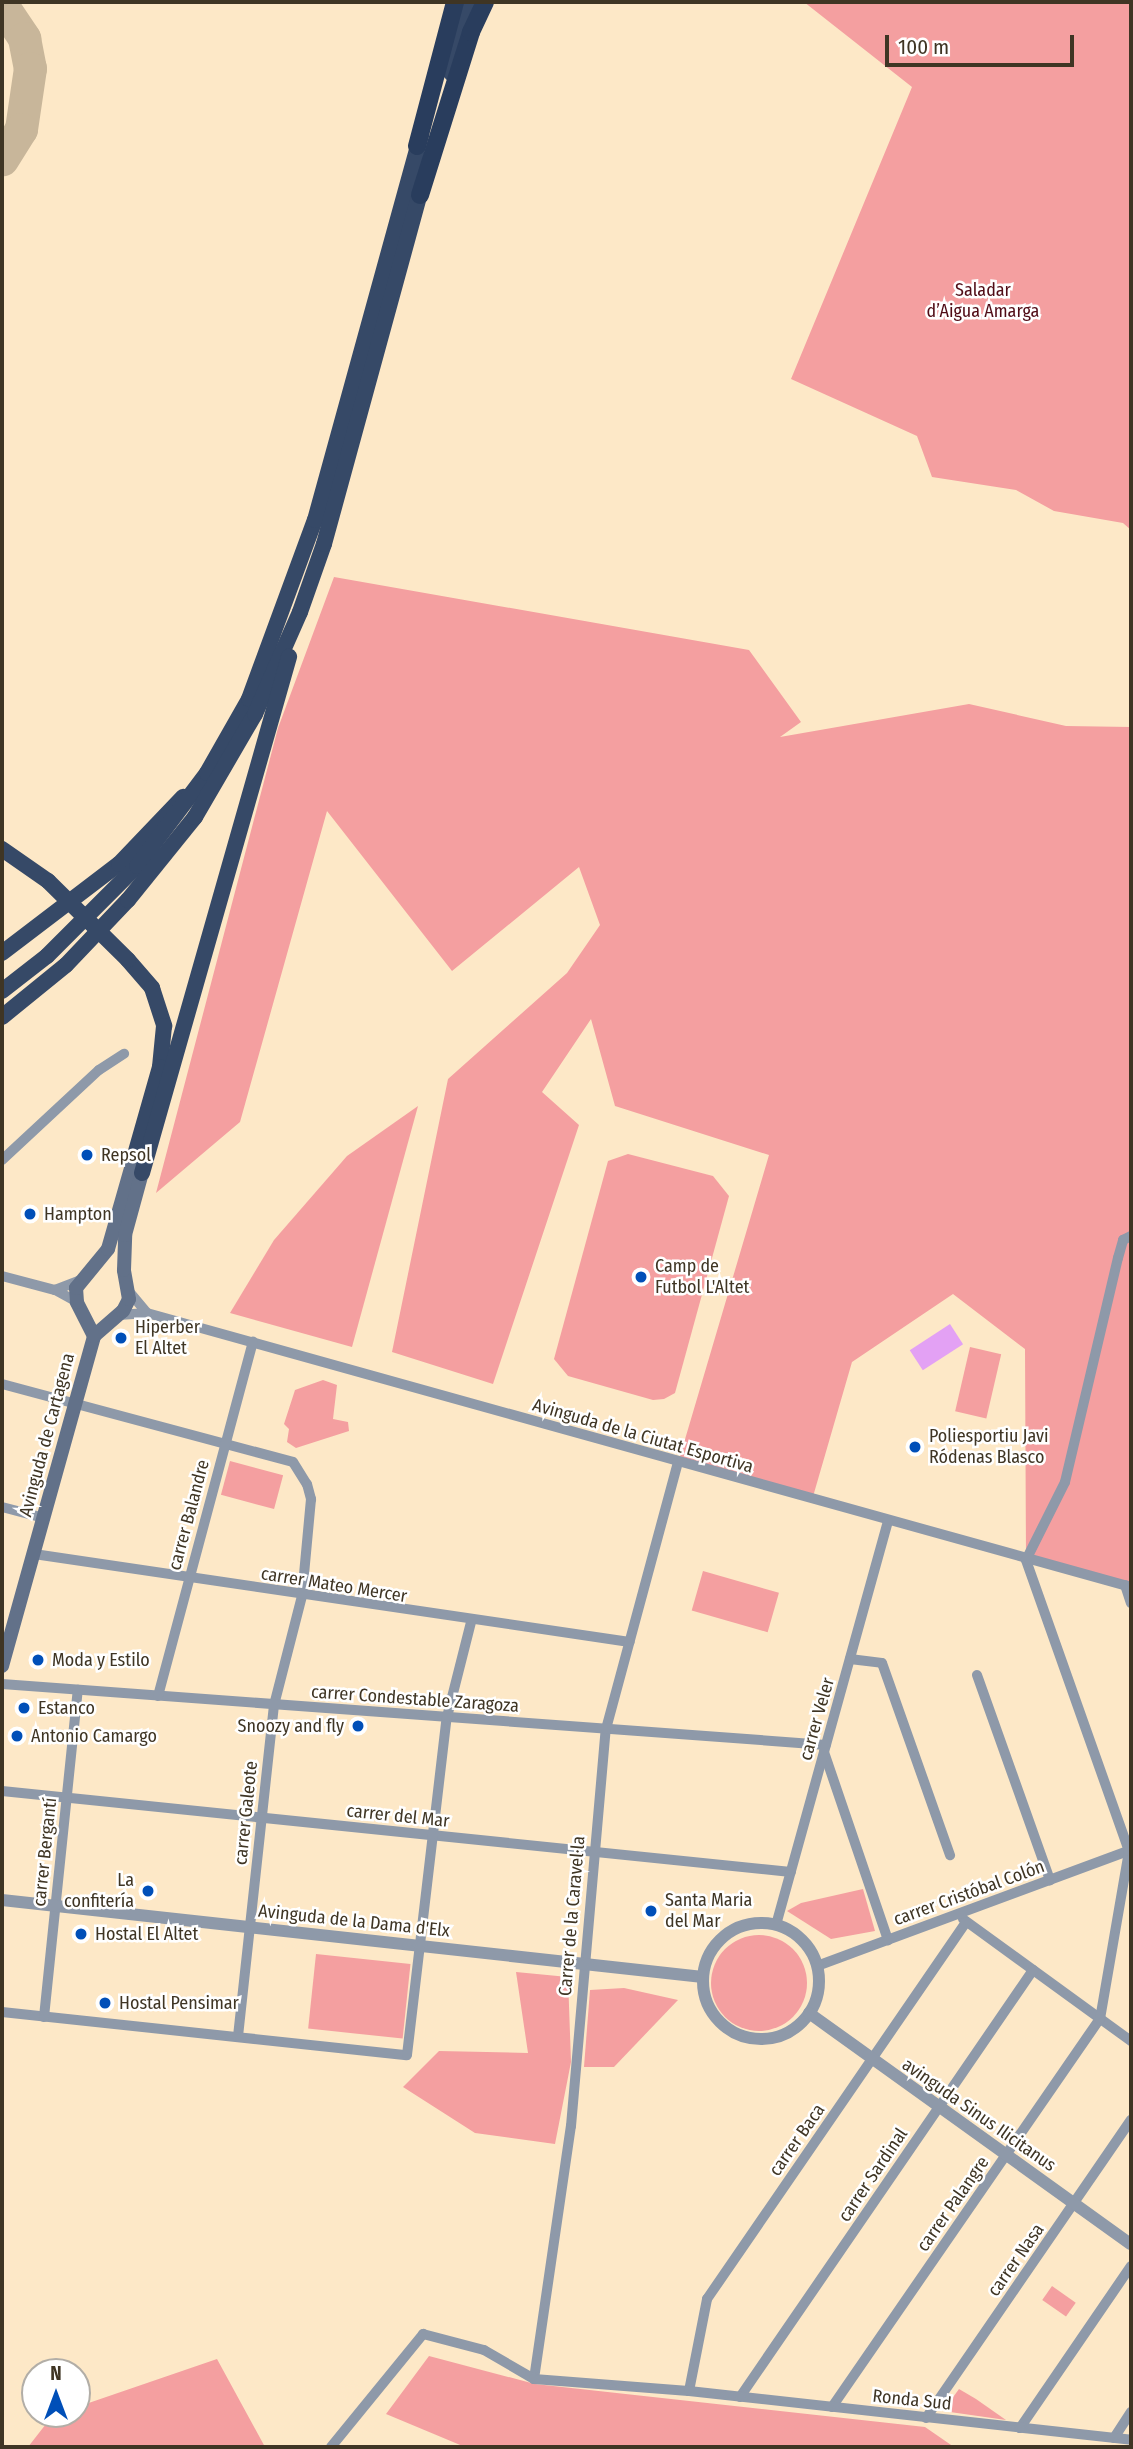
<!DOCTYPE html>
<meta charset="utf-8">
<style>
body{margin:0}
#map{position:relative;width:1133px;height:2449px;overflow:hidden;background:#fde8c7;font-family:"Fira Sans Condensed",sans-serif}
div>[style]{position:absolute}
.green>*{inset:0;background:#f49fa0;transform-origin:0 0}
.round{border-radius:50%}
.water>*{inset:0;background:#e3a1f4;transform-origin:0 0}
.taxiway>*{height:33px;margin:-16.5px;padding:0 16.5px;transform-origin:16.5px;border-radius:16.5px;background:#c8b69a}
.minor>*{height:10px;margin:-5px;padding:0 5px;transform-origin:5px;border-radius:5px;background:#8e99a9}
.tertiary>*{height:12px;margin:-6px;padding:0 6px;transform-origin:6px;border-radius:6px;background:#8e99a9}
.tertiary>.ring{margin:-6px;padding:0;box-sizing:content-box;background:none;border:12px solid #8e99a9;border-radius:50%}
.secondary>*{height:14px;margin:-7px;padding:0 7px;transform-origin:7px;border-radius:7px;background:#627189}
.trunk>*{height:16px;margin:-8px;padding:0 8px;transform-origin:8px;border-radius:8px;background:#364967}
.motorway>*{height:18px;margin:-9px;padding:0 9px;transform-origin:9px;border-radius:9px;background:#293d5d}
.trunk-bridge>*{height:16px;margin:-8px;padding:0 8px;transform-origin:8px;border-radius:8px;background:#364967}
.dots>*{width:19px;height:19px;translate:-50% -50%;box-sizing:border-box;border:4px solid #fff;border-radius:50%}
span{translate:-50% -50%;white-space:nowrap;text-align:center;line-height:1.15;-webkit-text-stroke:5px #fff;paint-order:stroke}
.park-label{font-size:18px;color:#500c16}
.poi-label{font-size:18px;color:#3f3524}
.left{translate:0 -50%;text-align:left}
.right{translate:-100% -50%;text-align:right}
.street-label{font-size:18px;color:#3f3524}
.frame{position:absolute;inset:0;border:4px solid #3f3524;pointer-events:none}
.north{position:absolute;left:21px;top:2358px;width:70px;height:70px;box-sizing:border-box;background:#fff;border:2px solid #b2aea7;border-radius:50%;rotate:0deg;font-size:19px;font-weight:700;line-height:28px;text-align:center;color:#3f3524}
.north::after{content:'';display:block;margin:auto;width:24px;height:32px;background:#004fb8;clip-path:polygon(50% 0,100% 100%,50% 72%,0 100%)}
.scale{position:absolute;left:885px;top:35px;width:189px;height:32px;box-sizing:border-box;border:4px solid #3f3524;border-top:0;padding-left:9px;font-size:21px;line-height:24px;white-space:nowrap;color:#3f3524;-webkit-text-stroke:5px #fff;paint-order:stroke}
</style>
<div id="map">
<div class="green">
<i style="clip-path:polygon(804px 2px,1131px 2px,1131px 530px,1123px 523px,1054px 511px,1016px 490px,932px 477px,917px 436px,791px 379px,912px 87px)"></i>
<i style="clip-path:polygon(334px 577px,749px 650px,801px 722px,780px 737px,969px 704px,1066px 726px,1131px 727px,1131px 1586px,1026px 1560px,1025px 1349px,953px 1294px,852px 1362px,812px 1500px,678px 1463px,769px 1155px,615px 1106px,591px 1019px,542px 1092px,579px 1125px,493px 1384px,392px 1352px,448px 1079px,567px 973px,600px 925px,579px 867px,452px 971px,327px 811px,240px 1122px,156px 1193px,278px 728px)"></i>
<i style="clip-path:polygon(418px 1106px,352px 1347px,230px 1313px,274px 1240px,347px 1156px)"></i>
<i style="clip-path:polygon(628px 1154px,713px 1176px,729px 1196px,675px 1393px,664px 1399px,653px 1400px,568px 1376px,554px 1359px,608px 1161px)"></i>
<i style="left:970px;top:1347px;width:32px;height:66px;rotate:13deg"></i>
<i style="clip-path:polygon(323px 1380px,337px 1385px,333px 1419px,348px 1422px,349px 1431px,296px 1448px,287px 1442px,289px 1429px,284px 1424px,295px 1390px)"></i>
<i style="left:230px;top:1461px;width:55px;height:35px;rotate:15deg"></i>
<i style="left:703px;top:1571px;width:79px;height:41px;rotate:16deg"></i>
<i style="clip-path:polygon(863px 1889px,875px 1931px,831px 1939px,787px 1911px,801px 1903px)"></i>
<i class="round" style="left:711px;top:1935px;width:96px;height:96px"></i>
<i style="left:316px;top:1954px;width:95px;height:75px;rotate:6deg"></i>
<i style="clip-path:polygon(516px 1972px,568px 1977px,571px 2062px,555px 2144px,475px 2133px,403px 2087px,439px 2051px,528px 2053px)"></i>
<i style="clip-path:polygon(624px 1988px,678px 2000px,614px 2067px,584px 2067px,590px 1990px)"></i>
<i style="left:1052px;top:2286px;width:29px;height:17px;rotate:35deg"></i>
<i style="clip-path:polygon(429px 2356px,535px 2384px,925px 2427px,954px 2447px,465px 2447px,386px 2414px)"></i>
<i style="clip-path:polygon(217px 2359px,265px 2447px,28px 2447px,53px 2415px,77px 2414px,77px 2407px)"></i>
<i style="clip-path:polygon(959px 2389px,976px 2399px,1006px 2420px,943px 2411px)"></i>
</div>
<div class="water">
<i style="left:950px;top:1324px;width:24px;height:48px;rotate:57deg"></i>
</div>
<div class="taxiway">
<i style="left:2px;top:5px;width:40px;rotate:56deg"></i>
<i style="left:24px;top:38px;width:31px;rotate:79deg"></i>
<i style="left:30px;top:68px;width:62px;rotate:98.4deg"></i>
<i style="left:21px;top:129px;width:36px;rotate:122deg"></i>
</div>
<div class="minor">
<i style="left:2px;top:1160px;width:132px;rotate:-42.9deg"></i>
<i style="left:99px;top:1070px;width:30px;rotate:-33deg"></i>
<i style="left:2px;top:1276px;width:55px;rotate:14.8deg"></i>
<i style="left:77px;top:1302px;width:25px;rotate:-151deg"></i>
<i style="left:55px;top:1290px;width:25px;rotate:-21deg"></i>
<i style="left:147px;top:1313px;width:1021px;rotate:15.56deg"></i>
<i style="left:119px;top:1315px;width:28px;rotate:-4deg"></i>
<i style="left:147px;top:1313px;width:26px;rotate:-130deg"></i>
<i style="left:2px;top:1384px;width:301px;rotate:15deg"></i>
<i style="left:293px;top:1462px;width:26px;rotate:58deg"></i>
<i style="left:307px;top:1484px;width:16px;rotate:75deg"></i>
<i style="left:311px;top:1499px;width:97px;rotate:95.3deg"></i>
<i style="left:302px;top:1596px;width:113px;rotate:104.4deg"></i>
<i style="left:274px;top:1705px;width:334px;rotate:96.2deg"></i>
<i style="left:2px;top:1507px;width:43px;rotate:14.7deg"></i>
<i style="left:34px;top:1554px;width:602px;rotate:8.4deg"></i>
<i style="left:1125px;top:1585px;width:19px;rotate:72deg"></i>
<i style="left:850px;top:1659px;width:32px;rotate:7deg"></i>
<i style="left:882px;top:1663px;width:204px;rotate:70.5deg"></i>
<i style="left:977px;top:1675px;width:218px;rotate:70.4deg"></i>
<i style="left:2px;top:1684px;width:826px;rotate:4.23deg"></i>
<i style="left:158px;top:1696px;width:367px;rotate:-75deg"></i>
<i style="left:824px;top:1752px;width:199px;rotate:71.2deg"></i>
<i style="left:2px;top:1791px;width:793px;rotate:5.86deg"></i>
<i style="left:963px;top:1919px;width:208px;rotate:36deg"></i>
<i style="left:776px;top:1925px;width:419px;rotate:-74.5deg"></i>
<i style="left:817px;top:1966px;width:335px;rotate:-20.3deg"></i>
<i style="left:2px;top:2012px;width:407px;rotate:6.1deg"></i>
<i style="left:407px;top:2055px;width:340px;rotate:-83.3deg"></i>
<i style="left:447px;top:1717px;width:98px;rotate:-75.8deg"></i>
<i style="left:44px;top:2017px;width:329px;rotate:-84.1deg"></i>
<i style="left:534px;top:2379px;width:256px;rotate:-81.7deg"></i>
<i style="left:571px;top:2126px;width:399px;rotate:-85deg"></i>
<i style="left:606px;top:1729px;width:276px;rotate:-74.9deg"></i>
<i style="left:689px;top:2391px;width:94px;rotate:-78.9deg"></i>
<i style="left:707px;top:2299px;width:457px;rotate:-55.5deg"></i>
<i style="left:740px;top:2397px;width:518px;rotate:-55.54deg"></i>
<i style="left:832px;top:2407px;width:472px;rotate:-55.4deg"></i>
<i style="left:1100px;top:2019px;width:170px;rotate:-80.2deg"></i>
<i style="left:1129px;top:1851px;width:309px;rotate:-109.5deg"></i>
<i style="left:1026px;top:1560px;width:87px;rotate:-63.4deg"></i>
<i style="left:1065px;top:1482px;width:230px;rotate:-76.7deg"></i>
<i style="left:1118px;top:1258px;width:19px;rotate:-74deg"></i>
<i style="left:1123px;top:1240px;width:9px;rotate:-27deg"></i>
<i style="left:926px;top:2418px;width:362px;rotate:-55.5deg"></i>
<i style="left:1020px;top:2428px;width:196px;rotate:-55.6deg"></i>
<i style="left:1114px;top:2438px;width:31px;rotate:-57deg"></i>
<i style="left:331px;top:2447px;width:146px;rotate:-50.8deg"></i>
<i style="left:423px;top:2334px;width:63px;rotate:14.7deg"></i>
<i style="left:484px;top:2350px;width:58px;rotate:30.1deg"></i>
<i style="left:534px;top:2379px;width:155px;rotate:4.4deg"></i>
<i style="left:689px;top:2391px;width:445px;rotate:6.3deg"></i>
</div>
<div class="tertiary">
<i style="left:2px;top:1900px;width:705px;rotate:6.27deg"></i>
<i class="ring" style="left:703px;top:1923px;width:104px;height:104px"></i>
<i style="left:809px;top:2013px;width:396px;rotate:35.7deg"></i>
</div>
<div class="secondary">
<i style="left:94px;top:1336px;width:38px;rotate:-117deg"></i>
<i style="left:77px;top:1302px;width:14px;rotate:-94deg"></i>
<i style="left:76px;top:1288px;width:50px;rotate:-50.6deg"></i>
<i style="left:108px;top:1249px;width:102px;rotate:-74.1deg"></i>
<i style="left:2px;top:1666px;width:343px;rotate:-74.4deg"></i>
<i style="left:94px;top:1336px;width:38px;rotate:-41deg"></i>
<i style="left:123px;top:1311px;width:13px;rotate:-63deg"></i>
<i style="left:129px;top:1299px;width:29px;rotate:-100deg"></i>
<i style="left:124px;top:1270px;width:35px;rotate:-88deg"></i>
<i style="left:125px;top:1235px;width:64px;rotate:-74.7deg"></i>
</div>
<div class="trunk">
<i style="left:451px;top:73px;width:73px;rotate:-77.3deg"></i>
<i style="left:2px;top:849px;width:56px;rotate:34.8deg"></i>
<i style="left:2px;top:953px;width:147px;rotate:-37.3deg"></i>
<i style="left:119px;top:864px;width:93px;rotate:-46.3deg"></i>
<i style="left:128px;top:960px;width:37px;rotate:49deg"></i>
<i style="left:152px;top:988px;width:40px;rotate:72deg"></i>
<i style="left:164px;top:1026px;width:41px;rotate:95.6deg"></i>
<i style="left:160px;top:1067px;width:87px;rotate:105.9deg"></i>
<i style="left:2px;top:991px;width:57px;rotate:-37.9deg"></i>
<i style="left:47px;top:956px;width:127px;rotate:-45deg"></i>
<i style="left:137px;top:866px;width:116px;rotate:-53deg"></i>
<i style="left:207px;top:773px;width:85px;rotate:-60.4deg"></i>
<i style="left:249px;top:699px;width:191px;rotate:-69.8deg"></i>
<i style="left:315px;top:520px;width:400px;rotate:-74.6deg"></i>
<i style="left:2px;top:1017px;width:82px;rotate:-39.1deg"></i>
<i style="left:66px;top:965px;width:90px;rotate:-46.4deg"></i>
<i style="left:128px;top:900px;width:107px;rotate:-51.1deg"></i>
<i style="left:195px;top:817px;width:119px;rotate:-59.8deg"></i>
<i style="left:255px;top:714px;width:111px;rotate:-66.2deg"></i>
<i style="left:300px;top:612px;width:72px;rotate:-70.6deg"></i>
<i style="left:324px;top:544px;width:374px;rotate:-74.7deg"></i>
<i style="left:142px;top:1173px;width:537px;rotate:-74.1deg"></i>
</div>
<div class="motorway">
<i style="left:417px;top:146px;width:149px;rotate:-75.2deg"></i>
<i style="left:420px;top:195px;width:171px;rotate:-72.6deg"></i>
<i style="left:471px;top:32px;width:33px;rotate:-65deg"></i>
</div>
<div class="trunk-bridge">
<i style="left:48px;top:881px;width:112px;rotate:44.6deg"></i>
</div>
<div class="dots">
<i style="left:87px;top:1155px;background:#004fb8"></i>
<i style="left:30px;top:1214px;background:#004fb8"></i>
<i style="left:641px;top:1277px;background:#004fb8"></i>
<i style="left:121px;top:1338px;background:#004fb8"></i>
<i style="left:915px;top:1447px;background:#004fb8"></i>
<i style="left:38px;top:1660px;background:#004fb8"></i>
<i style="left:24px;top:1708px;background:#004fb8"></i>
<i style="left:358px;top:1726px;background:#004fb8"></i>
<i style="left:17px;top:1736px;background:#004fb8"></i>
<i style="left:148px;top:1891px;background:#004fb8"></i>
<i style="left:651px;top:1911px;background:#004fb8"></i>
<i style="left:81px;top:1934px;background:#004fb8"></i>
<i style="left:105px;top:2003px;background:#004fb8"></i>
</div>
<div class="park-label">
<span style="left:983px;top:301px">Saladar<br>d’Aigua Amarga</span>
</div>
<div class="poi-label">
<span class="left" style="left:101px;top:1155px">Repsol</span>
<span class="left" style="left:44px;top:1214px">Hampton</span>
<span class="left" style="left:655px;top:1277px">Camp de<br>Futbol L'Altet</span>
<span class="left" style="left:135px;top:1338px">Hiperber<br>El Altet</span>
<span class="left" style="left:929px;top:1447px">Poliesportiu Javi<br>Ródenas Blasco</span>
<span class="left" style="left:52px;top:1660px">Moda y Estilo</span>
<span class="left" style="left:38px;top:1708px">Estanco</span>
<span class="right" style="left:344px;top:1726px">Snoozy and fly</span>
<span class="left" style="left:31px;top:1736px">Antonio Camargo</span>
<span class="right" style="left:134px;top:1891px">La<br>confitería</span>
<span class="left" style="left:665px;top:1911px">Santa Maria<br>del Mar</span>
<span class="left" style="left:95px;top:1934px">Hostal El Altet</span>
<span class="left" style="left:119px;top:2003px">Hostal Pensimar</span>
</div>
<div class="street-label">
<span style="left:47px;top:1435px;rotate:-75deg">Avinguda de Cartagena</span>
<span style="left:643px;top:1436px;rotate:16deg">Avinguda de la Ciutat Esportiva</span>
<span style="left:189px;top:1515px;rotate:-75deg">carrer Balandre</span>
<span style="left:334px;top:1585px;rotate:9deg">carrer Mateo Mercer</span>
<span style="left:415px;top:1699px;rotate:4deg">carrer Condestable Zaragoza</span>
<span style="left:817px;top:1719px;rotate:-74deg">carrer Veler</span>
<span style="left:246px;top:1813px;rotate:-84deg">carrer Galeote</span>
<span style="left:398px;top:1816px;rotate:6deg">carrer del Mar</span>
<span style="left:45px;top:1852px;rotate:-84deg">carrer Bergantí</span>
<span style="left:969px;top:1893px;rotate:-20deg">carrer Cristóbal Colón</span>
<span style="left:572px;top:1916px;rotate:-85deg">Carrer de la Caravel·la</span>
<span style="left:354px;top:1921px;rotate:6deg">Avinguda de la Dama d'Elx</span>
<span style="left:979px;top:2115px;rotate:35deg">avinguda Sinus Ilicitanus</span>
<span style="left:797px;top:2140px;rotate:-55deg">carrer Baca</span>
<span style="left:873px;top:2175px;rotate:-56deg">carrer Sardinal</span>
<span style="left:953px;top:2204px;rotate:-55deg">carrer Palangre</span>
<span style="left:1016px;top:2260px;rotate:-55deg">carrer Nasa</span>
<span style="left:912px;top:2400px;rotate:6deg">Ronda Sud</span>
</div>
<div class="frame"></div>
<div class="north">N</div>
<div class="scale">100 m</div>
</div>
